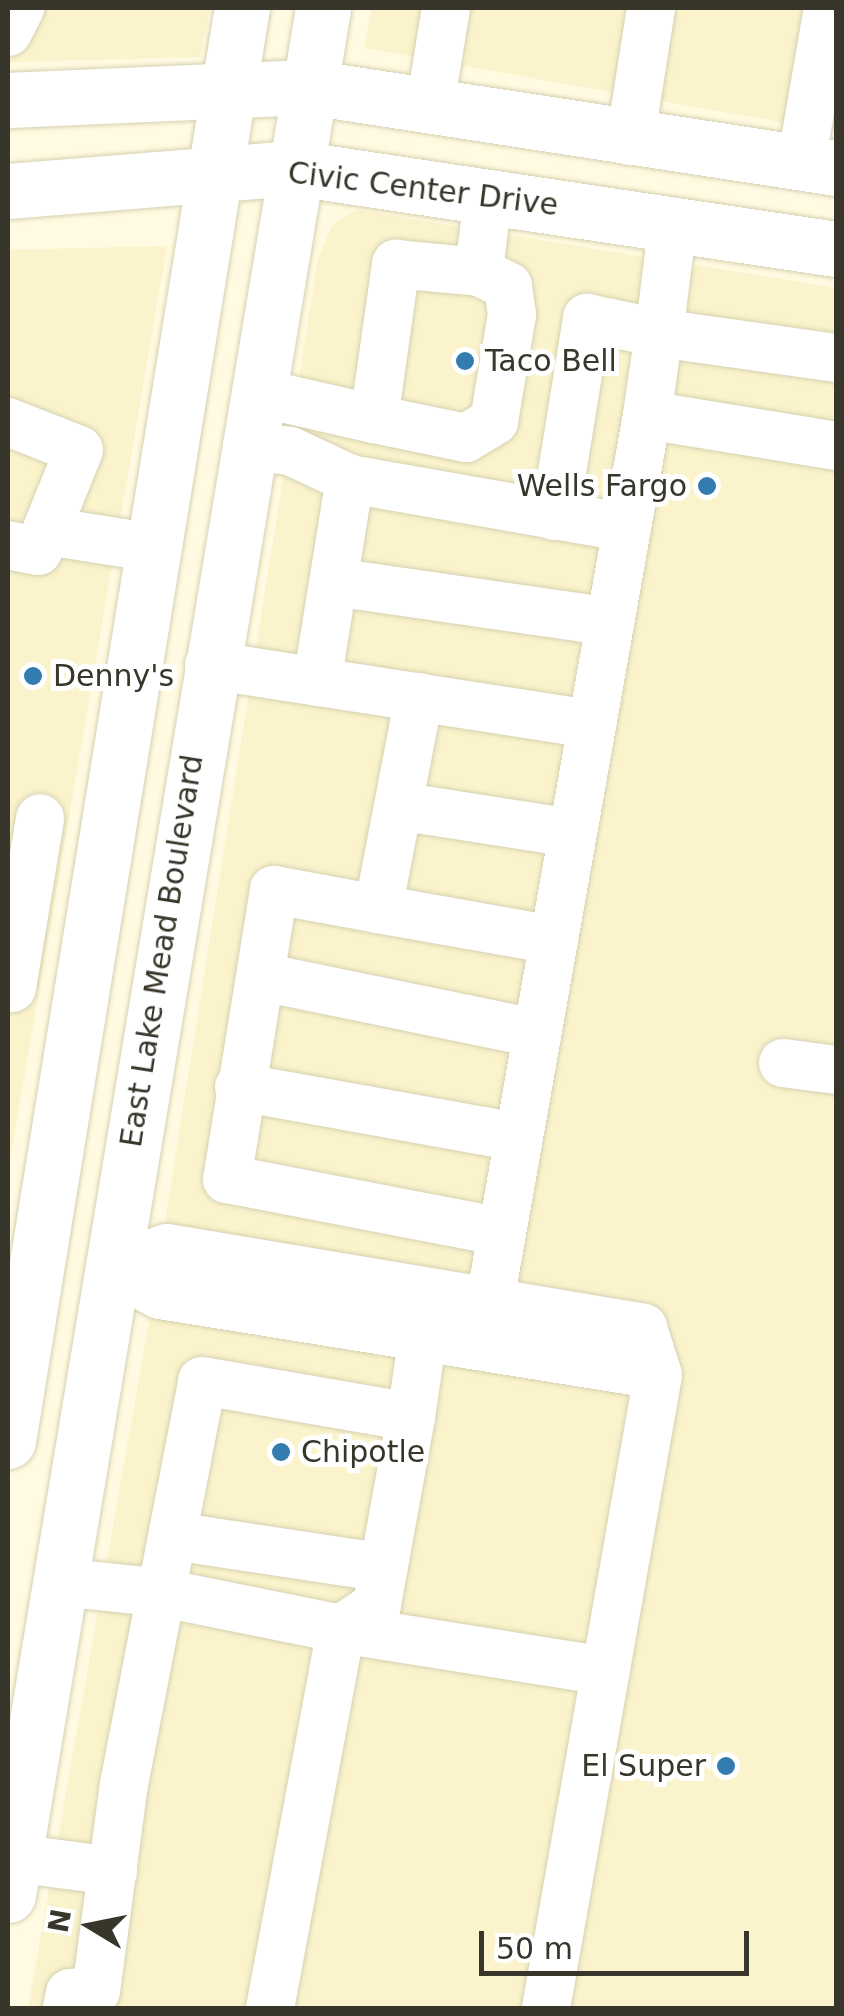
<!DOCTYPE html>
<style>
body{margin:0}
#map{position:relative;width:844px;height:2016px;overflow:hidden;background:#fffae1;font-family:"DejaVu Sans",sans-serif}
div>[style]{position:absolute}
.built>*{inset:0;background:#faf3cb}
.roads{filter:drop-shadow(0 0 2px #d6d1b2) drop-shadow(0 0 2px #d6d1b2)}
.minor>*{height:48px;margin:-24px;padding:0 24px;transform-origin:24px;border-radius:24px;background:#fff}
.major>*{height:55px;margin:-27.5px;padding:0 27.5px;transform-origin:27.5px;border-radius:27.5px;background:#fff}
.dots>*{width:28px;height:28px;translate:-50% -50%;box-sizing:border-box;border:5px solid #fff;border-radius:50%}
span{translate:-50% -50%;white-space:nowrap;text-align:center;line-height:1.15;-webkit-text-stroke:10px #fff;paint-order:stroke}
.street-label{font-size:30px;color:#38362a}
.poi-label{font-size:30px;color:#38362a}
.left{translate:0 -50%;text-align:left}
.right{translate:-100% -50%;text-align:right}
.frame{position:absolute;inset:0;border:10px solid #38362a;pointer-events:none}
.north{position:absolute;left:40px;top:1876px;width:100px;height:100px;-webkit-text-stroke:8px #fff;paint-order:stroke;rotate:280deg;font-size:28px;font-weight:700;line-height:40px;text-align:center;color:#38362a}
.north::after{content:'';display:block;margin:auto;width:35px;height:45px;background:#38362a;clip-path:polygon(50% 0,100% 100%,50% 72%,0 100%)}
.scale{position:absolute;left:479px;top:1931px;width:270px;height:45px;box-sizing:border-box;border:5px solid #38362a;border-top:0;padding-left:12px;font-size:30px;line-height:35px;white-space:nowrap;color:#38362a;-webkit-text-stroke:8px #fff;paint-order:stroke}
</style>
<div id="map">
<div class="built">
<i style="clip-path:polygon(8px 8px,210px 8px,200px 57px,8px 62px)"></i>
<i style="clip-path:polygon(372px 8px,836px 8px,836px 132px,364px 48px)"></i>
<i style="clip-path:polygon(356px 210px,836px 288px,836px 2008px,28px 2008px,149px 1322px,318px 258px,333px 224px)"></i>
<i style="clip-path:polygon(167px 246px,8px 1172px,8px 250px)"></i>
</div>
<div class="roads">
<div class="minor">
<i style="left:8px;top:32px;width:27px;rotate:-63deg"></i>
<i style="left:430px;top:106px;width:99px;rotate:-80.7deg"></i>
<i style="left:630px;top:141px;width:135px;rotate:-81deg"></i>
<i style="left:801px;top:163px;width:157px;rotate:-80.1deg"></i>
<i style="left:836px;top:358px;width:179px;rotate:-172deg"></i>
<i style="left:659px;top:333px;width:83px;rotate:98.3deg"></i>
<i style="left:647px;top:415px;width:192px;rotate:9.3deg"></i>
<i style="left:256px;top:392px;width:121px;rotate:12.9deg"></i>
<i style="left:374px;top:419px;width:157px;rotate:-81.9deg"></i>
<i style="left:396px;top:264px;width:83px;rotate:5.5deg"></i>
<i style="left:479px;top:272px;width:78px;rotate:-83.3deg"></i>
<i style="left:374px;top:419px;width:94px;rotate:11.7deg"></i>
<i style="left:466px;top:438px;width:33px;rotate:-31deg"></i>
<i style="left:494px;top:421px;width:108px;rotate:-80.4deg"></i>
<i style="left:512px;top:315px;width:29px;rotate:-98deg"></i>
<i style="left:508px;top:286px;width:32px;rotate:-154deg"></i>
<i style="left:8px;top:422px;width:76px;rotate:21.5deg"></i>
<i style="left:79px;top:450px;width:109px;rotate:112.1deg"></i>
<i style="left:38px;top:551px;width:31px;rotate:-169deg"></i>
<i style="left:247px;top:446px;width:43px;rotate:6.6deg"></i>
<i style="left:290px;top:451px;width:66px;rotate:25deg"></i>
<i style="left:555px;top:516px;width:201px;rotate:-80.8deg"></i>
<i style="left:587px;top:318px;width:74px;rotate:11.8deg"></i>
<i style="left:659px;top:333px;width:110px;rotate:-82.7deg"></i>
<i style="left:47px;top:531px;width:108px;rotate:9deg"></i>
<i style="left:334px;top:582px;width:279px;rotate:8.2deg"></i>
<i style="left:209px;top:665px;width:388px;rotate:8.8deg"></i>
<i style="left:317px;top:682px;width:206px;rotate:-80.8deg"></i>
<i style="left:350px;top:479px;width:281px;rotate:10deg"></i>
<i style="left:419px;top:697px;width:216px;rotate:100.9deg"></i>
<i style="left:378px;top:909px;width:179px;rotate:10deg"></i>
<i style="left:398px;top:806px;width:176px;rotate:8.8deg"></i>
<i style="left:378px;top:909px;width:106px;rotate:-169.6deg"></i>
<i style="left:274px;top:890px;width:293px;rotate:99.2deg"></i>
<i style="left:227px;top:1179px;width:279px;rotate:10.9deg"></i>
<i style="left:262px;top:977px;width:280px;rotate:11.6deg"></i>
<i style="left:12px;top:988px;width:172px;rotate:-80.6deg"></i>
<i style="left:783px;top:1063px;width:53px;rotate:7.5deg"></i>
<i style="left:239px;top:1087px;width:283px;rotate:10.2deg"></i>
<i style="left:110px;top:1268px;width:60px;rotate:-19.3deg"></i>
<i style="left:167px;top:1248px;width:483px;rotate:9.5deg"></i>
<i style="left:643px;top:1328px;width:49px;rotate:72.3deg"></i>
<i style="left:658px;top:1375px;width:643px;rotate:100.03deg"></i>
<i style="left:110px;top:1268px;width:57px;rotate:28.4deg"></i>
<i style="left:160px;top:1295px;width:504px;rotate:9.13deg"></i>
<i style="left:482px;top:1346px;width:946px;rotate:-79.95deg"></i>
<i style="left:411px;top:1417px;width:111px;rotate:-81.7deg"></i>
<i style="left:173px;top:1536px;width:213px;rotate:8.6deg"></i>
<i style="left:59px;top:1582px;width:105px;rotate:6deg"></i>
<i style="left:163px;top:1593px;width:182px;rotate:11.4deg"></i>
<i style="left:341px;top:1629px;width:386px;rotate:100.6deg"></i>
<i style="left:14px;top:1858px;width:100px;rotate:7.5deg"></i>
<i style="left:67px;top:2008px;width:15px;rotate:-79deg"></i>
<i style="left:70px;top:1993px;width:26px;rotate:-4deg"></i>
<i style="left:96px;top:1991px;width:209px;rotate:-82.3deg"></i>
<i style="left:124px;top:1784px;width:410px;rotate:-79deg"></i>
<i style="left:202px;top:1381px;width:212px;rotate:9.8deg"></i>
<i style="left:411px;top:1417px;width:191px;rotate:100.3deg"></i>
<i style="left:377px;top:1605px;width:43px;rotate:146.3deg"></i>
<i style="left:341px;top:1629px;width:268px;rotate:9deg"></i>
</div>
<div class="major">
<i style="left:8px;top:100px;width:301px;rotate:-2.5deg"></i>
<i style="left:309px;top:87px;width:533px;rotate:8.74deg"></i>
<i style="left:8px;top:191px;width:288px;rotate:-4.6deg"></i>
<i style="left:295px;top:168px;width:547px;rotate:8.52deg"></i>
<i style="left:8px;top:1441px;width:1452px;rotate:-80.73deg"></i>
<i style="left:8px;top:1895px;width:1913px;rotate:-80.52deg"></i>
</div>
</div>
<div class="dots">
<i style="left:465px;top:361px;background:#327cb0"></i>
<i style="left:707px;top:486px;background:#327cb0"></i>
<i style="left:33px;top:676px;background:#327cb0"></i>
<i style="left:281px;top:1452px;background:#327cb0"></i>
<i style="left:726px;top:1766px;background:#327cb0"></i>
</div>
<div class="street-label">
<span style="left:423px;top:189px;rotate:7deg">Civic Center Drive</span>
<span style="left:162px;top:951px;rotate:-81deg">East Lake Mead Boulevard</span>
</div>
<div class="poi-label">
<span class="left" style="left:485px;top:361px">Taco Bell</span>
<span class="right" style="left:687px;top:486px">Wells Fargo</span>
<span class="left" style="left:53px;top:676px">Denny's</span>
<span class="left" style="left:301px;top:1452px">Chipotle</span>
<span class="right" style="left:706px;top:1766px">El Super</span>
</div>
<div class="frame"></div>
<div class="north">N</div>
<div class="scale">50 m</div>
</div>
